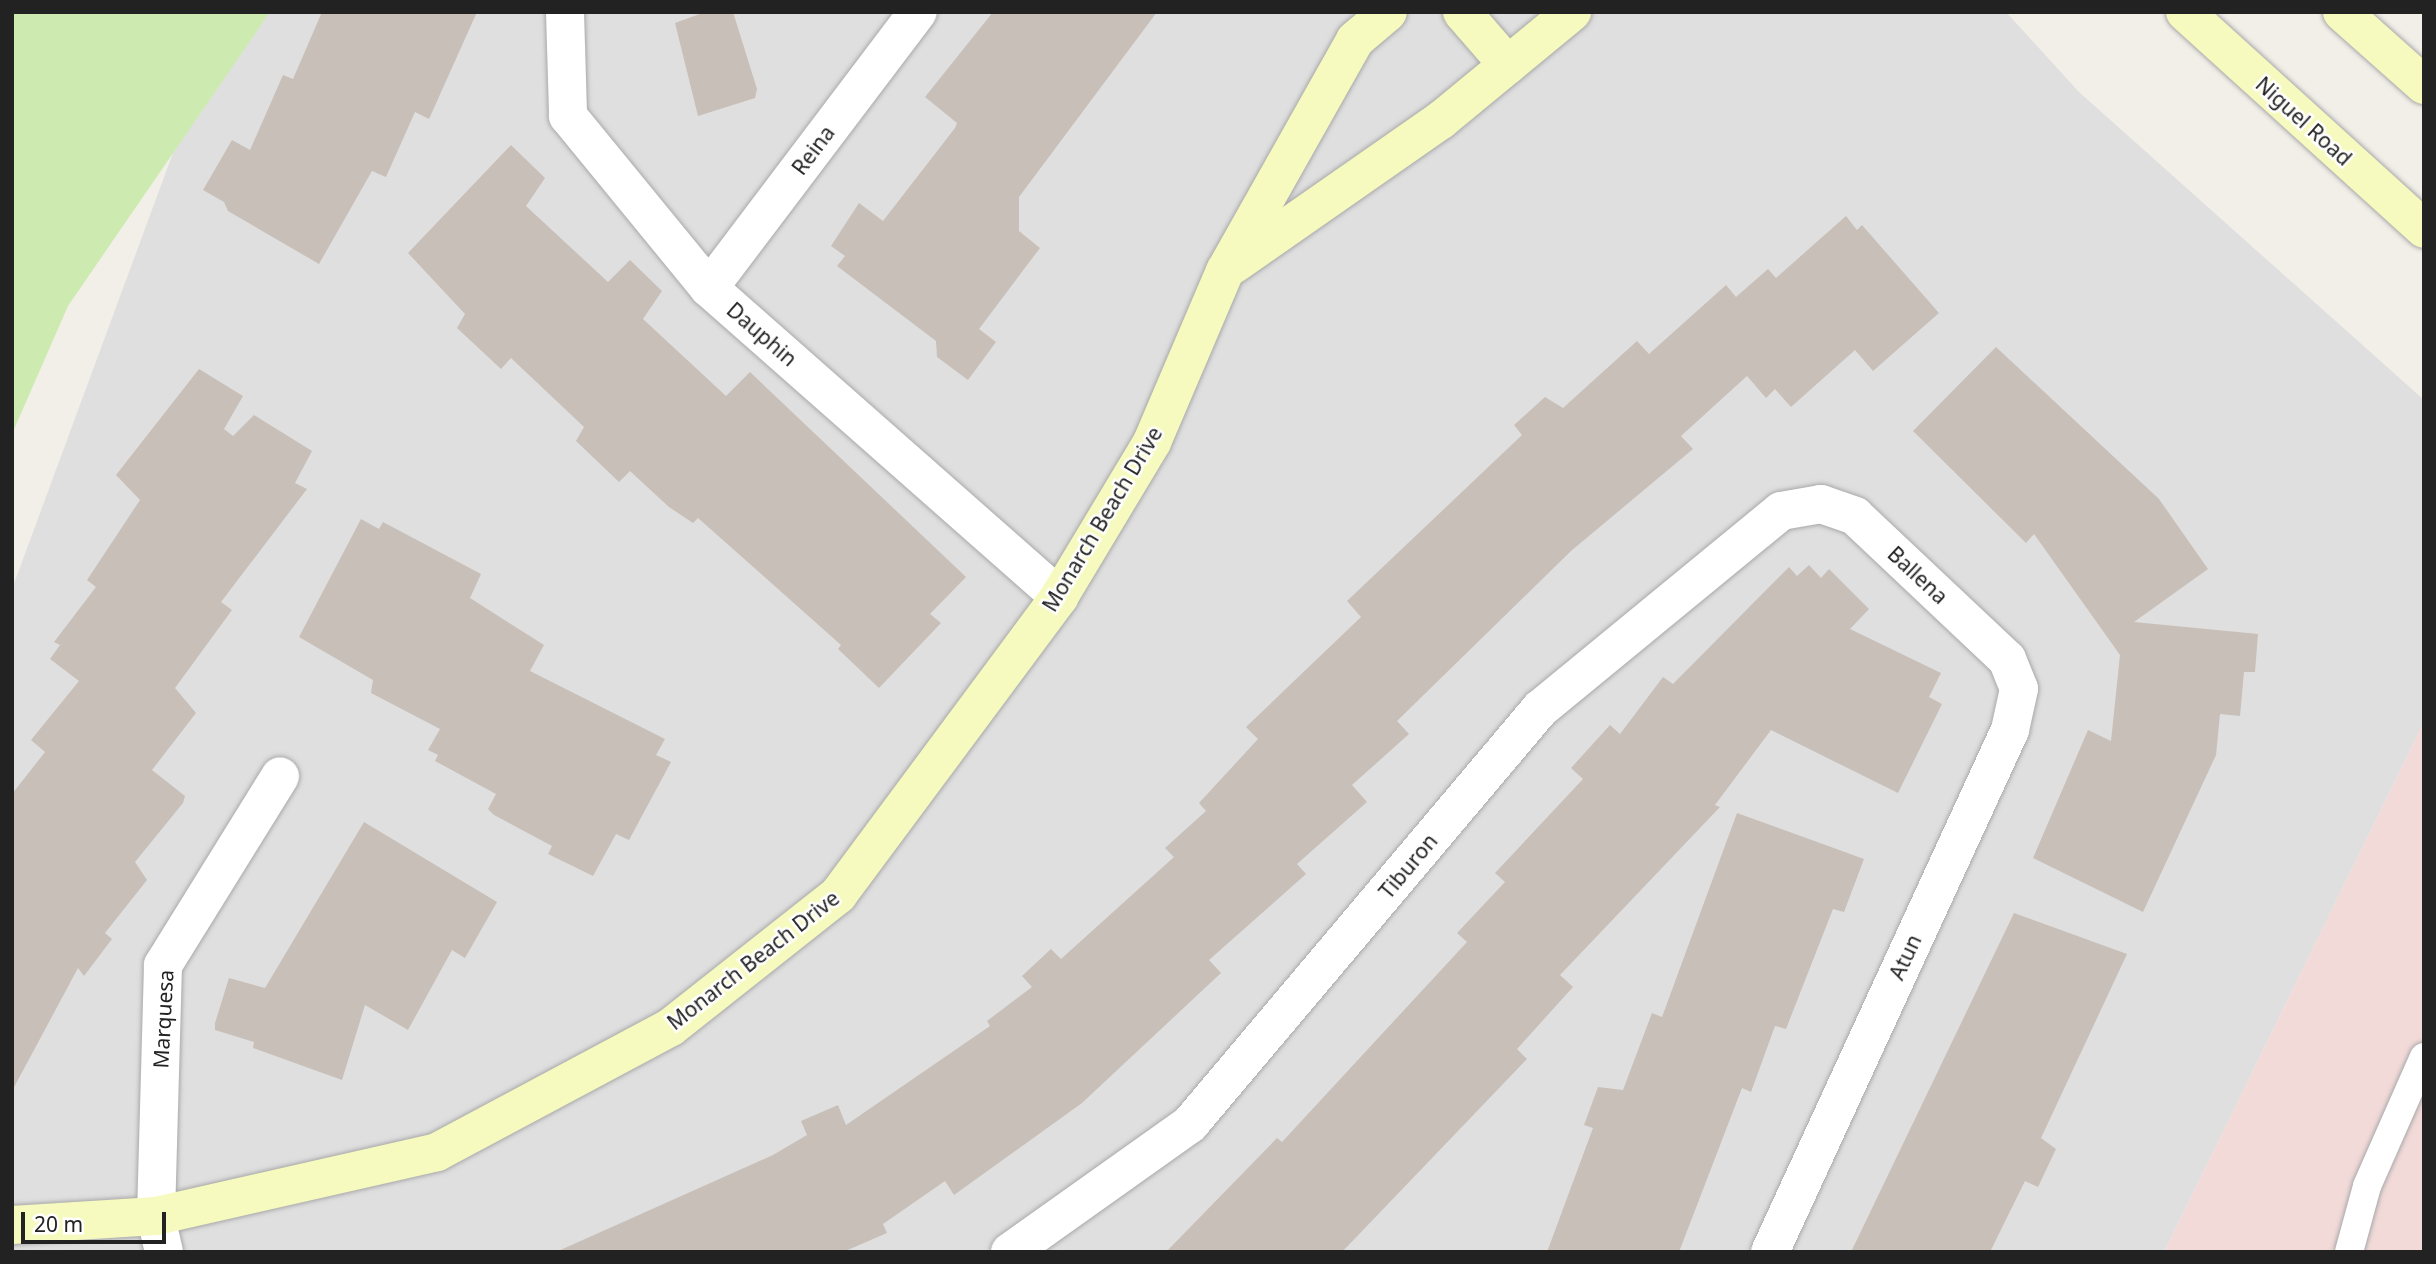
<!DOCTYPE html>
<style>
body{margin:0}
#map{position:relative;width:2436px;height:1264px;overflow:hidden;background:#f2efe9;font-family:"Noto Sans",sans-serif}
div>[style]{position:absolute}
.residential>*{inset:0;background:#e0dfdf}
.commercial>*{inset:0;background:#f2dad9}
.grass>*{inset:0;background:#cdebb0}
.building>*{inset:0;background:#c7bfb8}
.roads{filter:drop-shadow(0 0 2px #a9a9a9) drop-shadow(0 0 2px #a9a9a9)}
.lane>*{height:28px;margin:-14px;padding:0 14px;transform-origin:14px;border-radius:14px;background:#fff}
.street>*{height:38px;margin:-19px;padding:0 19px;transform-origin:19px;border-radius:19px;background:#fff}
.secondary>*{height:38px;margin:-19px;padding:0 19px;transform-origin:19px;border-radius:19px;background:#f7fabf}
span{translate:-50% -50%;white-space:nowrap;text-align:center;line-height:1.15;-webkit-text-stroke:5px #fff;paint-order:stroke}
.street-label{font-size:21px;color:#222}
.frame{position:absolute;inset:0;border:14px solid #222;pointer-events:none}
.scale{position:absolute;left:21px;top:1212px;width:145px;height:32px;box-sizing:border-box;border:4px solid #222;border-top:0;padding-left:9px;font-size:21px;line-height:24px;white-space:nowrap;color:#222;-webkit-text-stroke:5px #fff;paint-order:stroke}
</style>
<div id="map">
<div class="residential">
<i style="clip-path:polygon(225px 12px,2006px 12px,2079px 92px,2424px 400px,2424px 722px,2164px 1252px,12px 1252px,12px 589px)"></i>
</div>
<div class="commercial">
<i style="clip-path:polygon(2424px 722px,2424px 1252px,2164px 1252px)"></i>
</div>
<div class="grass">
<i style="clip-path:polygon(12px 12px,270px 12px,68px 306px,12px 434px)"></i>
</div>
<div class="building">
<i style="clip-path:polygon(322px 12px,477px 12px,429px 119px,415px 112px,386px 177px,372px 171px,319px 264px,228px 211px,224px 202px,203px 190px,232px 140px,250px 150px,283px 75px,293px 79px)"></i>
<i style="clip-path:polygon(705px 12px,733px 12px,757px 89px,755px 98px,698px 116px,675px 23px)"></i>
<i style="clip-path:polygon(993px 12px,1157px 12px,1019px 197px,1019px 231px,1040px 248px,979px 329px,996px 342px,968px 380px,937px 357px,936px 341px,837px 266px,845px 256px,831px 246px,859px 203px,883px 221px,955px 128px,957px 123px,925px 97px)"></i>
<i style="clip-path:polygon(511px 145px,545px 178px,526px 206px,608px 282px,630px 260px,662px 291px,643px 319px,726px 396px,750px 372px,966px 577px,930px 614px,941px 623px,879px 688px,838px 649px,841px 645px,698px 518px,693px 523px,669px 507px,630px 471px,619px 482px,576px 441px,584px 427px,511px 358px,501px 369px,457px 328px,465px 314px,408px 253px)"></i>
<i style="clip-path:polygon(1846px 216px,1857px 230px,1862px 225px,1939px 313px,1873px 371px,1855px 350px,1791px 407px,1775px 389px,1766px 398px,1747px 376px,1681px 436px,1693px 449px,1571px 551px,1397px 721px,1409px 734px,1352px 785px,1367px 802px,1297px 864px,1306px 874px,1209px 960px,1221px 973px,1082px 1103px,954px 1195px,945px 1181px,883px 1224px,887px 1233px,843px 1252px,556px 1252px,773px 1155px,807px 1135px,801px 1121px,838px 1105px,846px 1125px,990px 1026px,987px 1021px,1032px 987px,1022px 976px,1051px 949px,1061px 959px,1174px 857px,1165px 848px,1206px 811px,1199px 803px,1258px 739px,1246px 727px,1361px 617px,1347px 601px,1522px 435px,1514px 425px,1545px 397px,1563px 408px,1637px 341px,1649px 354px,1726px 285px,1736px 297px,1768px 269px,1776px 278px)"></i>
<i style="clip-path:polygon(1996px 347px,2159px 499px,2208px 569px,2134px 622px,2258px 634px,2255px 672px,2244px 672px,2240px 716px,2220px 714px,2216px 755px,2143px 912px,2033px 858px,2088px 730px,2111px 741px,2120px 655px,2034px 534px,2026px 543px,1913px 431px)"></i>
<i style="clip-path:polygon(199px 369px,243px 396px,224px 429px,233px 436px,254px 415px,312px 451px,295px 483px,307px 489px,221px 602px,232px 610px,175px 688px,196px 713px,152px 770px,185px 796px,183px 803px,135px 862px,147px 880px,105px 933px,112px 939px,84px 976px,78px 968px,12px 1091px,12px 794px,45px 752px,31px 740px,79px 681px,50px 659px,60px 645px,54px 642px,96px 587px,87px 580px,140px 500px,116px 475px)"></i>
<i style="clip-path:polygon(361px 519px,379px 529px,383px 522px,481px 574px,470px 598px,544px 645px,530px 671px,665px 739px,656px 755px,671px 762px,629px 840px,616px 834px,593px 876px,548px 854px,552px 846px,494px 815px,488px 809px,496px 794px,435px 761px,438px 755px,428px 750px,440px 729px,371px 693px,373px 680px,299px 637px)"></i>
<i style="clip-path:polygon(1809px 565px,1821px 578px,1829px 569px,1869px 609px,1850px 629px,1941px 673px,1929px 697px,1942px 704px,1898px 793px,1771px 730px,1715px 805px,1720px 807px,1560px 975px,1573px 987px,1517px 1049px,1527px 1059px,1342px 1252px,1166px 1252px,1277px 1138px,1282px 1142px,1467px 942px,1457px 933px,1505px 882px,1495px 873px,1583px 779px,1571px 768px,1610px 725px,1620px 734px,1663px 677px,1673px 684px,1789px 567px,1797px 576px)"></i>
<i style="clip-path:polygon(1737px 813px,1864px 859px,1844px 912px,1833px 909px,1786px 1029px,1775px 1026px,1751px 1092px,1742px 1088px,1679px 1252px,1547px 1252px,1593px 1128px,1584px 1125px,1598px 1087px,1623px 1090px,1652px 1013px,1662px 1017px)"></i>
<i style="clip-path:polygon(364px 822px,497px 902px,465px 958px,452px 950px,408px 1030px,365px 1005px,342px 1080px,253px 1048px,254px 1042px,215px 1030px,215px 1023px,229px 978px,265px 988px)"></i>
<i style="clip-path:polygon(2014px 913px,2127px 954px,2041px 1138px,2056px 1149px,2038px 1187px,2025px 1181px,1990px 1252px,1851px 1252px)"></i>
</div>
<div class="roads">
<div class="lane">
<i style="left:2349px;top:1252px;width:68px;rotate:-74.7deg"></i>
<i style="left:2367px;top:1186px;width:141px;rotate:-66.2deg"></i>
</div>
<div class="street">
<i style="left:565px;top:12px;width:104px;rotate:88.3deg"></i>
<i style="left:568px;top:116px;width:222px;rotate:50.7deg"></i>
<i style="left:709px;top:288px;width:467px;rotate:41.4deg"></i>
<i style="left:709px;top:288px;width:346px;rotate:-52.9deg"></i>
<i style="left:164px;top:1252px;width:37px;rotate:-103deg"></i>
<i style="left:156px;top:1216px;width:251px;rotate:-88.4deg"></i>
<i style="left:163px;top:965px;width:222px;rotate:-58.2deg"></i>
<i style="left:1010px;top:1252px;width:221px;rotate:-35.4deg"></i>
<i style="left:1190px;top:1124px;width:543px;rotate:-49.86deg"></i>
<i style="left:1540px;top:709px;width:312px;rotate:-39.4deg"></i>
<i style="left:1781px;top:511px;width:41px;rotate:-9.9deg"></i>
<i style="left:1821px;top:504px;width:36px;rotate:19deg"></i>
<i style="left:1855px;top:516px;width:209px;rotate:43.3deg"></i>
<i style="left:2007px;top:659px;width:32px;rotate:68deg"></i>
<i style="left:2019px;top:689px;width:42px;rotate:102.4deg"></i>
<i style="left:2010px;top:730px;width:575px;rotate:114.69deg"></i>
</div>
<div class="secondary">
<i style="left:1462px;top:12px;width:70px;rotate:49deg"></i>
<i style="left:2185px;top:12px;width:323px;rotate:42.2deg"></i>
<i style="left:2342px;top:12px;width:110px;rotate:41.7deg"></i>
<i style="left:1233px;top:265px;width:254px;rotate:-34.9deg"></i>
<i style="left:1441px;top:120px;width:170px;rotate:-39.5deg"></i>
<i style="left:12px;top:1225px;width:144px;rotate:-3.6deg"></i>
<i style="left:156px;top:1216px;width:288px;rotate:-12.8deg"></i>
<i style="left:437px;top:1152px;width:265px;rotate:-28.1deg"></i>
<i style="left:671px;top:1027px;width:213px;rotate:-38.3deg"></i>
<i style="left:838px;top:895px;width:371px;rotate:-53.4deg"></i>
<i style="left:1059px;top:597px;width:181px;rotate:-59deg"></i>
<i style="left:1152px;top:442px;width:186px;rotate:-66.9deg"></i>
<i style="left:1225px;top:271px;width:265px;rotate:-60.6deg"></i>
<i style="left:1355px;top:40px;width:43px;rotate:-40.3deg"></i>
</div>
</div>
<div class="street-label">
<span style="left:2304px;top:121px;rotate:42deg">Niguel Road</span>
<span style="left:813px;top:150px;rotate:-53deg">Reina</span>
<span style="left:762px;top:334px;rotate:41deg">Dauphin</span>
<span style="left:1102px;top:519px;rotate:-59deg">Monarch Beach Drive</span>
<span style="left:1918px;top:575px;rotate:43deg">Ballena</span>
<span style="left:1408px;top:866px;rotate:-50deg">Tiburon</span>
<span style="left:1905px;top:957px;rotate:-65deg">Atun</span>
<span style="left:753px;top:960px;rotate:-38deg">Monarch Beach Drive</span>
<span style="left:163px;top:1019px;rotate:-87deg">Marquesa</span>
</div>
<div class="frame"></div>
<div class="scale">20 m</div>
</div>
